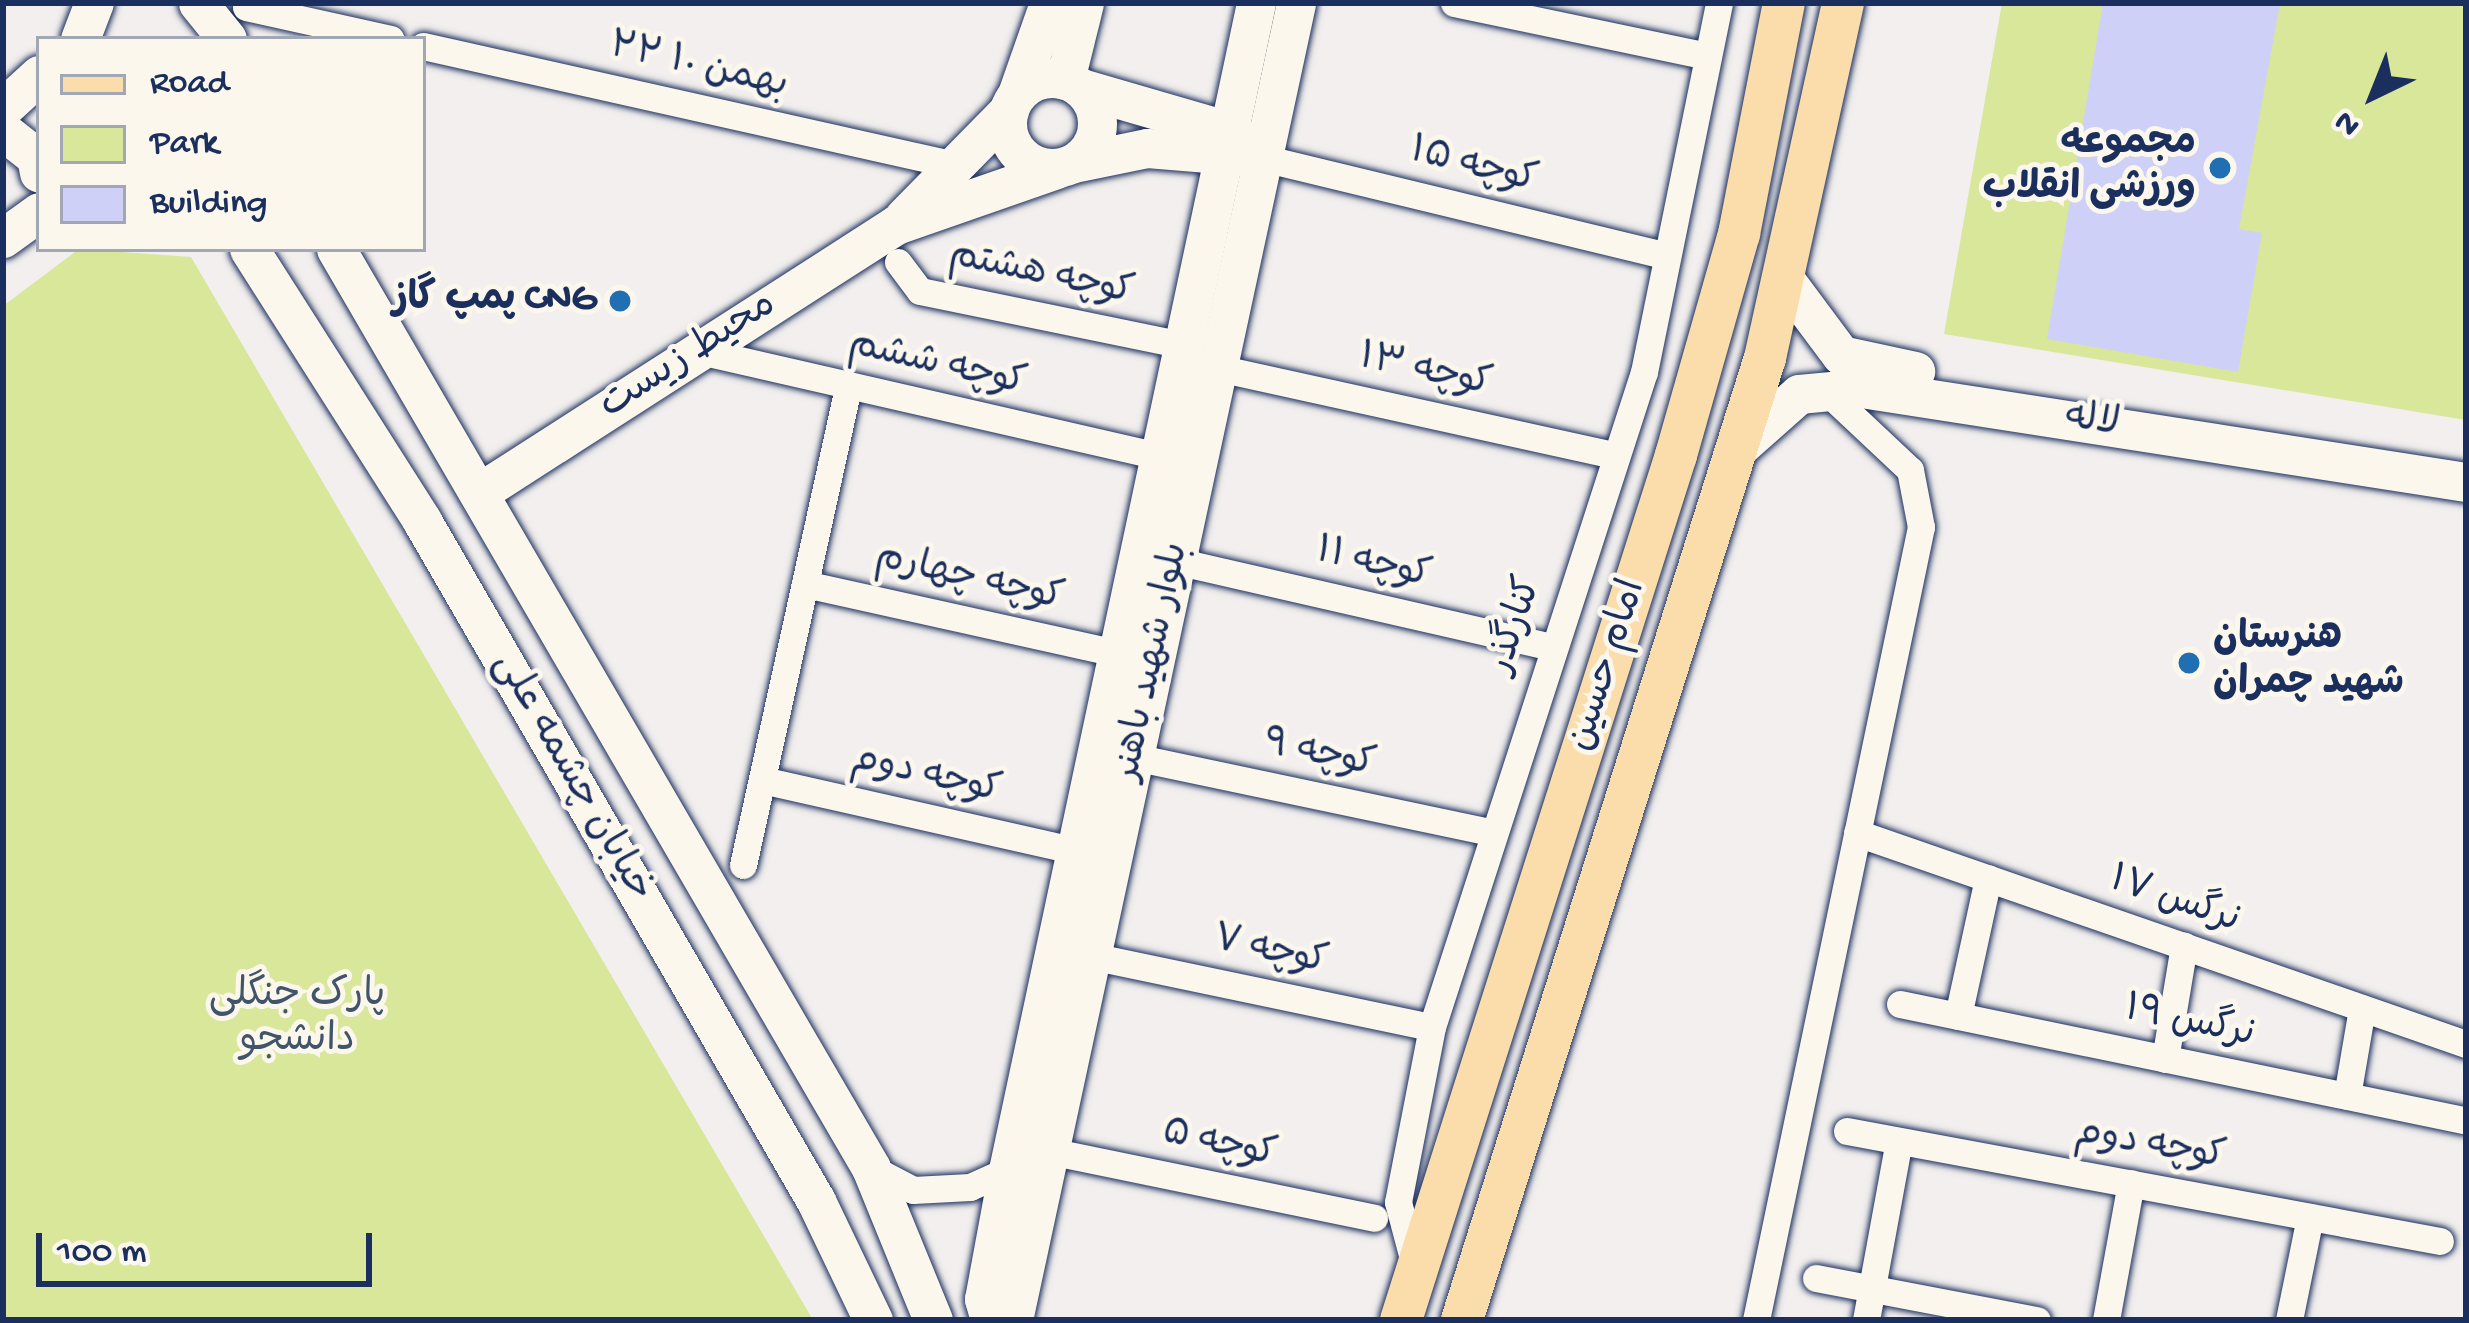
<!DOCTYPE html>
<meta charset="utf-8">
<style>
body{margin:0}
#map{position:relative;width:2469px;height:1323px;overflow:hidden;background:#f2efee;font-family:"Gochi Hand","Playpen Sans Arabic",sans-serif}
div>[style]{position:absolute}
.green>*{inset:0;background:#d8e79a}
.building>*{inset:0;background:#ced0f8}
.roads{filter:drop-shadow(0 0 3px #1b2f5e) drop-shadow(0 0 3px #1b2f5e)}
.street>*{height:27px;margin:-13.5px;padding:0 13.5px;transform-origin:13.5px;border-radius:13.5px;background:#fbf7ec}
.secondary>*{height:39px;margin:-19.5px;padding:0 19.5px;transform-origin:19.5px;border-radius:19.5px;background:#fbf7ec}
.secondary>.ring{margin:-19.5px;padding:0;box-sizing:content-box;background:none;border:39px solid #fbf7ec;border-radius:50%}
.primary>*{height:42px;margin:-21px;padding:0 21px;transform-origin:21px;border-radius:21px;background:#faddab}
.dots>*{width:33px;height:33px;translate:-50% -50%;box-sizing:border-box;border:6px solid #fbf7ec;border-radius:50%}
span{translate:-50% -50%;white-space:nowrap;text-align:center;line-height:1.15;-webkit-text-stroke:10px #fbf7ec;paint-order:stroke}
.street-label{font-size:39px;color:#1b2f5e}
.poi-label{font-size:39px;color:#1b2f5e;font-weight:700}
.right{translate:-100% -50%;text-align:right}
.left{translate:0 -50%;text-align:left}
.park-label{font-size:39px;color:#41546a}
.frame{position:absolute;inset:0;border:6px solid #1b2f5e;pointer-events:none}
.legend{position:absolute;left:36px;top:36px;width:390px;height:216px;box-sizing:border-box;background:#fbf7ec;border:3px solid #a1a7b3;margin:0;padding:15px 21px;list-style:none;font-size:36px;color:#1b2f5e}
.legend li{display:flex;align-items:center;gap:24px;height:60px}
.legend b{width:60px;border:3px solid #a1a7b3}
.north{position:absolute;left:2313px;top:36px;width:120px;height:120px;-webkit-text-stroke:9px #fbf7ec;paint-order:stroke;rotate:223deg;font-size:33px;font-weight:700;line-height:48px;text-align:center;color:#1b2f5e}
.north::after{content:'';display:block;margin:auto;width:42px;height:54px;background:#1b2f5e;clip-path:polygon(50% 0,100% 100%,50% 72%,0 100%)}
.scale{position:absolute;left:36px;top:1233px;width:336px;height:54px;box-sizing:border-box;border:6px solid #1b2f5e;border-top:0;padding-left:15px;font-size:36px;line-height:42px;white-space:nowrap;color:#1b2f5e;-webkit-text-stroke:9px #fbf7ec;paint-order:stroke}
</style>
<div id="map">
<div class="green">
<i style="clip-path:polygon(2002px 3px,2466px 3px,2466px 420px,1944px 334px)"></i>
<i style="clip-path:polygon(79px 249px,191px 257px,813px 1320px,3px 1320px,3px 306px)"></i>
</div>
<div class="building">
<i style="clip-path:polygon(2103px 3px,2280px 3px,2239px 229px,2262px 233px,2238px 372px,2047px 339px)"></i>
</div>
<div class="roads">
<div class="street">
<i style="left:1454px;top:3px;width:259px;rotate:11.8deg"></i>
<i style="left:246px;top:7px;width:148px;rotate:12.5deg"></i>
<i style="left:423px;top:46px;width:545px;rotate:12.61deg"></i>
<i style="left:1263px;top:158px;width:413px;rotate:13.6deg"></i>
<i style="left:898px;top:262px;width:36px;rotate:53deg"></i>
<i style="left:920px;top:291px;width:268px;rotate:11.6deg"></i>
<i style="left:700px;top:351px;width:470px;rotate:12.9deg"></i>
<i style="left:1218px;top:368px;width:406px;rotate:12.4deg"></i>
<i style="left:1176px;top:561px;width:386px;rotate:12.9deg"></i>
<i style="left:805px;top:584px;width:318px;rotate:12.5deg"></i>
<i style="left:1134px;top:757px;width:363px;rotate:11.9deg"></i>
<i style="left:762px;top:780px;width:319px;rotate:12.7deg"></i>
<i style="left:1857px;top:833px;width:645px;rotate:19.11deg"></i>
<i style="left:743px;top:865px;width:490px;rotate:-77.6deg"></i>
<i style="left:1091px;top:956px;width:348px;rotate:11.8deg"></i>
<i style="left:1900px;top:1004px;width:575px;rotate:11.64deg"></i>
<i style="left:1958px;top:1016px;width:141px;rotate:-77.7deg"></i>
<i style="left:2165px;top:1059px;width:115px;rotate:-80.5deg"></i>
<i style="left:2347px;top:1096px;width:89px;rotate:-80.3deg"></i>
<i style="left:1847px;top:1131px;width:603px;rotate:10.51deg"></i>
<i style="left:1049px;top:1151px;width:332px;rotate:11.6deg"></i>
<i style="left:871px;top:1168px;width:47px;rotate:27.6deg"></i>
<i style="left:913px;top:1190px;width:57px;rotate:-3deg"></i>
<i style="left:970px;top:1187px;width:42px;rotate:-24.1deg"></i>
<i style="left:1415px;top:1266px;width:66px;rotate:-104.9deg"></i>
<i style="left:1398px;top:1202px;width:178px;rotate:-79deg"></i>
<i style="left:1432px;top:1027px;width:688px;rotate:-72.07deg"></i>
<i style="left:1644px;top:372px;width:377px;rotate:-78.5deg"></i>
<i style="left:1816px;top:1278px;width:225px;rotate:10.8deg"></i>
<i style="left:1756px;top:1320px;width:810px;rotate:-78.25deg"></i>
<i style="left:1921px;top:527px;width:58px;rotate:-100.9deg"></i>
<i style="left:1910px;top:470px;width:115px;rotate:-136.8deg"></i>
<i style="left:1866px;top:1320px;width:182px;rotate:-79.6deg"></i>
<i style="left:2106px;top:1320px;width:139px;rotate:-79.7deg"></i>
<i style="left:2289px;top:1320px;width:105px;rotate:-78.5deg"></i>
</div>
<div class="secondary">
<i style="left:198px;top:3px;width:46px;rotate:51.1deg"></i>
<i style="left:80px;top:39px;width:39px;rotate:-69deg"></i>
<i class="ring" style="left:1007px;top:78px;width:51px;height:51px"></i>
<i style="left:1065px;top:80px;width:79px;rotate:-76.1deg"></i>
<i style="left:1081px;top:88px;width:154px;rotate:16.2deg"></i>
<i style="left:1229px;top:131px;width:26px;rotate:39deg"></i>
<i style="left:1017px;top:94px;width:96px;rotate:-70.6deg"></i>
<i style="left:3px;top:108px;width:49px;rotate:-42.5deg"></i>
<i style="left:3px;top:131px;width:42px;rotate:38.2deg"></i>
<i style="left:36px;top:157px;width:16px;rotate:79deg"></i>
<i style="left:1074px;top:163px;width:75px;rotate:-11.6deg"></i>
<i style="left:1147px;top:148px;width:98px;rotate:4.7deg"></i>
<i style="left:904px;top:217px;width:150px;rotate:-45.5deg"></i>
<i style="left:3px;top:238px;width:44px;rotate:-35.8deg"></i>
<i style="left:249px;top:249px;width:322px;rotate:57.5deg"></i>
<i style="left:422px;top:521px;width:786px;rotate:59.91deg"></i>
<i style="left:816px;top:1201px;width:132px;rotate:64.4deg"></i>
<i style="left:336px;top:249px;width:1063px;rotate:59.79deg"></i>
<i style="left:871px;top:1168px;width:164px;rotate:67.8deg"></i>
<i style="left:1785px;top:280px;width:94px;rotate:53.3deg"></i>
<i style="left:1841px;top:355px;width:76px;rotate:12.2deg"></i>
<i style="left:1737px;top:449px;width:83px;rotate:-41.6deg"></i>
<i style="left:1799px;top:394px;width:62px;rotate:-5.5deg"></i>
<i style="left:1861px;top:388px;width:612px;rotate:8.83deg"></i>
<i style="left:483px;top:490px;width:491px;rotate:-32.7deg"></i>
<i style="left:896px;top:225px;width:170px;rotate:-19.2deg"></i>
<i style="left:990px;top:1320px;width:22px;rotate:-106deg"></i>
<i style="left:984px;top:1299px;width:131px;rotate:-79.5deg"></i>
<i style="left:1008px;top:1170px;width:1193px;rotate:-78deg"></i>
<i style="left:1013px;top:1320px;width:1347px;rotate:-77.87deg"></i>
</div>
<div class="primary">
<i style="left:1401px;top:1320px;width:908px;rotate:-72.36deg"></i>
<i style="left:1676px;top:455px;width:230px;rotate:-74.1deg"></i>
<i style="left:1739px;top:234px;width:235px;rotate:-79deg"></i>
<i style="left:1462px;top:1320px;width:1009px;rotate:-72.52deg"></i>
<i style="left:1765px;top:358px;width:363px;rotate:-77.6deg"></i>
</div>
</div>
<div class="dots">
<i style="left:2220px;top:168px;background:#1f6fb2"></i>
<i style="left:620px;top:301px;background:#1f6fb2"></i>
<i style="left:2189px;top:663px;background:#1f6fb2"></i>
</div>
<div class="street-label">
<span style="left:698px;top:68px;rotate:13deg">۲۲ بهمن ۱۰</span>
<span style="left:1473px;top:168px;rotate:14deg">کوچه ۱۵</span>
<span style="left:1041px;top:276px;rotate:12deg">کوچه هشتم</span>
<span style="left:689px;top:357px;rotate:-33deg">محیط زیست</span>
<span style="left:937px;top:366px;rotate:13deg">کوچه ششم</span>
<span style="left:1425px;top:373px;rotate:12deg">کوچه ۱۳</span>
<span style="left:2092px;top:423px;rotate:9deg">لاله</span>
<span style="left:1373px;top:566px;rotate:13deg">کوچه ۱۱</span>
<span style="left:969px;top:580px;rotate:13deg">کوچه چهارم</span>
<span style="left:1517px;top:626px;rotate:-71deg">کنارگذر</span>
<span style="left:1154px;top:662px;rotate:-78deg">بلوار شهید باهنر</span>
<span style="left:1609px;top:666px;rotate:-72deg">امام حسین</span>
<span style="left:1319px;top:756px;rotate:12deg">کوچه ۹</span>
<span style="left:926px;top:777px;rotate:13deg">کوچه دوم</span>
<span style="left:571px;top:778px;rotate:60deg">خیابان چشمه علی</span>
<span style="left:2174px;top:902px;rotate:19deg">نرگس ۱۷</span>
<span style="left:1270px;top:953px;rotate:12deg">کوچه ۷</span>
<span style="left:2189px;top:1024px;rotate:12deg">نرگس ۱۹</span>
<span style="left:1219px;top:1146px;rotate:12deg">کوچه ۵</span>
<span style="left:2150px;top:1147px;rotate:10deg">کوچه دوم</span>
</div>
<div class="poi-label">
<span class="right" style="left:2196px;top:168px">مجموعه<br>ورزشی انقلاب</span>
<span class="right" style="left:596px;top:301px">پمپ گاز CNG</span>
<span class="left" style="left:2213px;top:663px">هنرستان<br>شهید چمران</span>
</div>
<div class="park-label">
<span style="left:297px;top:1020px">پارک جنگلی<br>دانشجو</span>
</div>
<div class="frame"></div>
<ul class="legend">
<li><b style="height:15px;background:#faddab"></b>Road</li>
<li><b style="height:33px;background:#d8e79a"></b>Park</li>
<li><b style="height:33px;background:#ced0f8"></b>Building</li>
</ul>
<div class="north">N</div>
<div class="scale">100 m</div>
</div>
